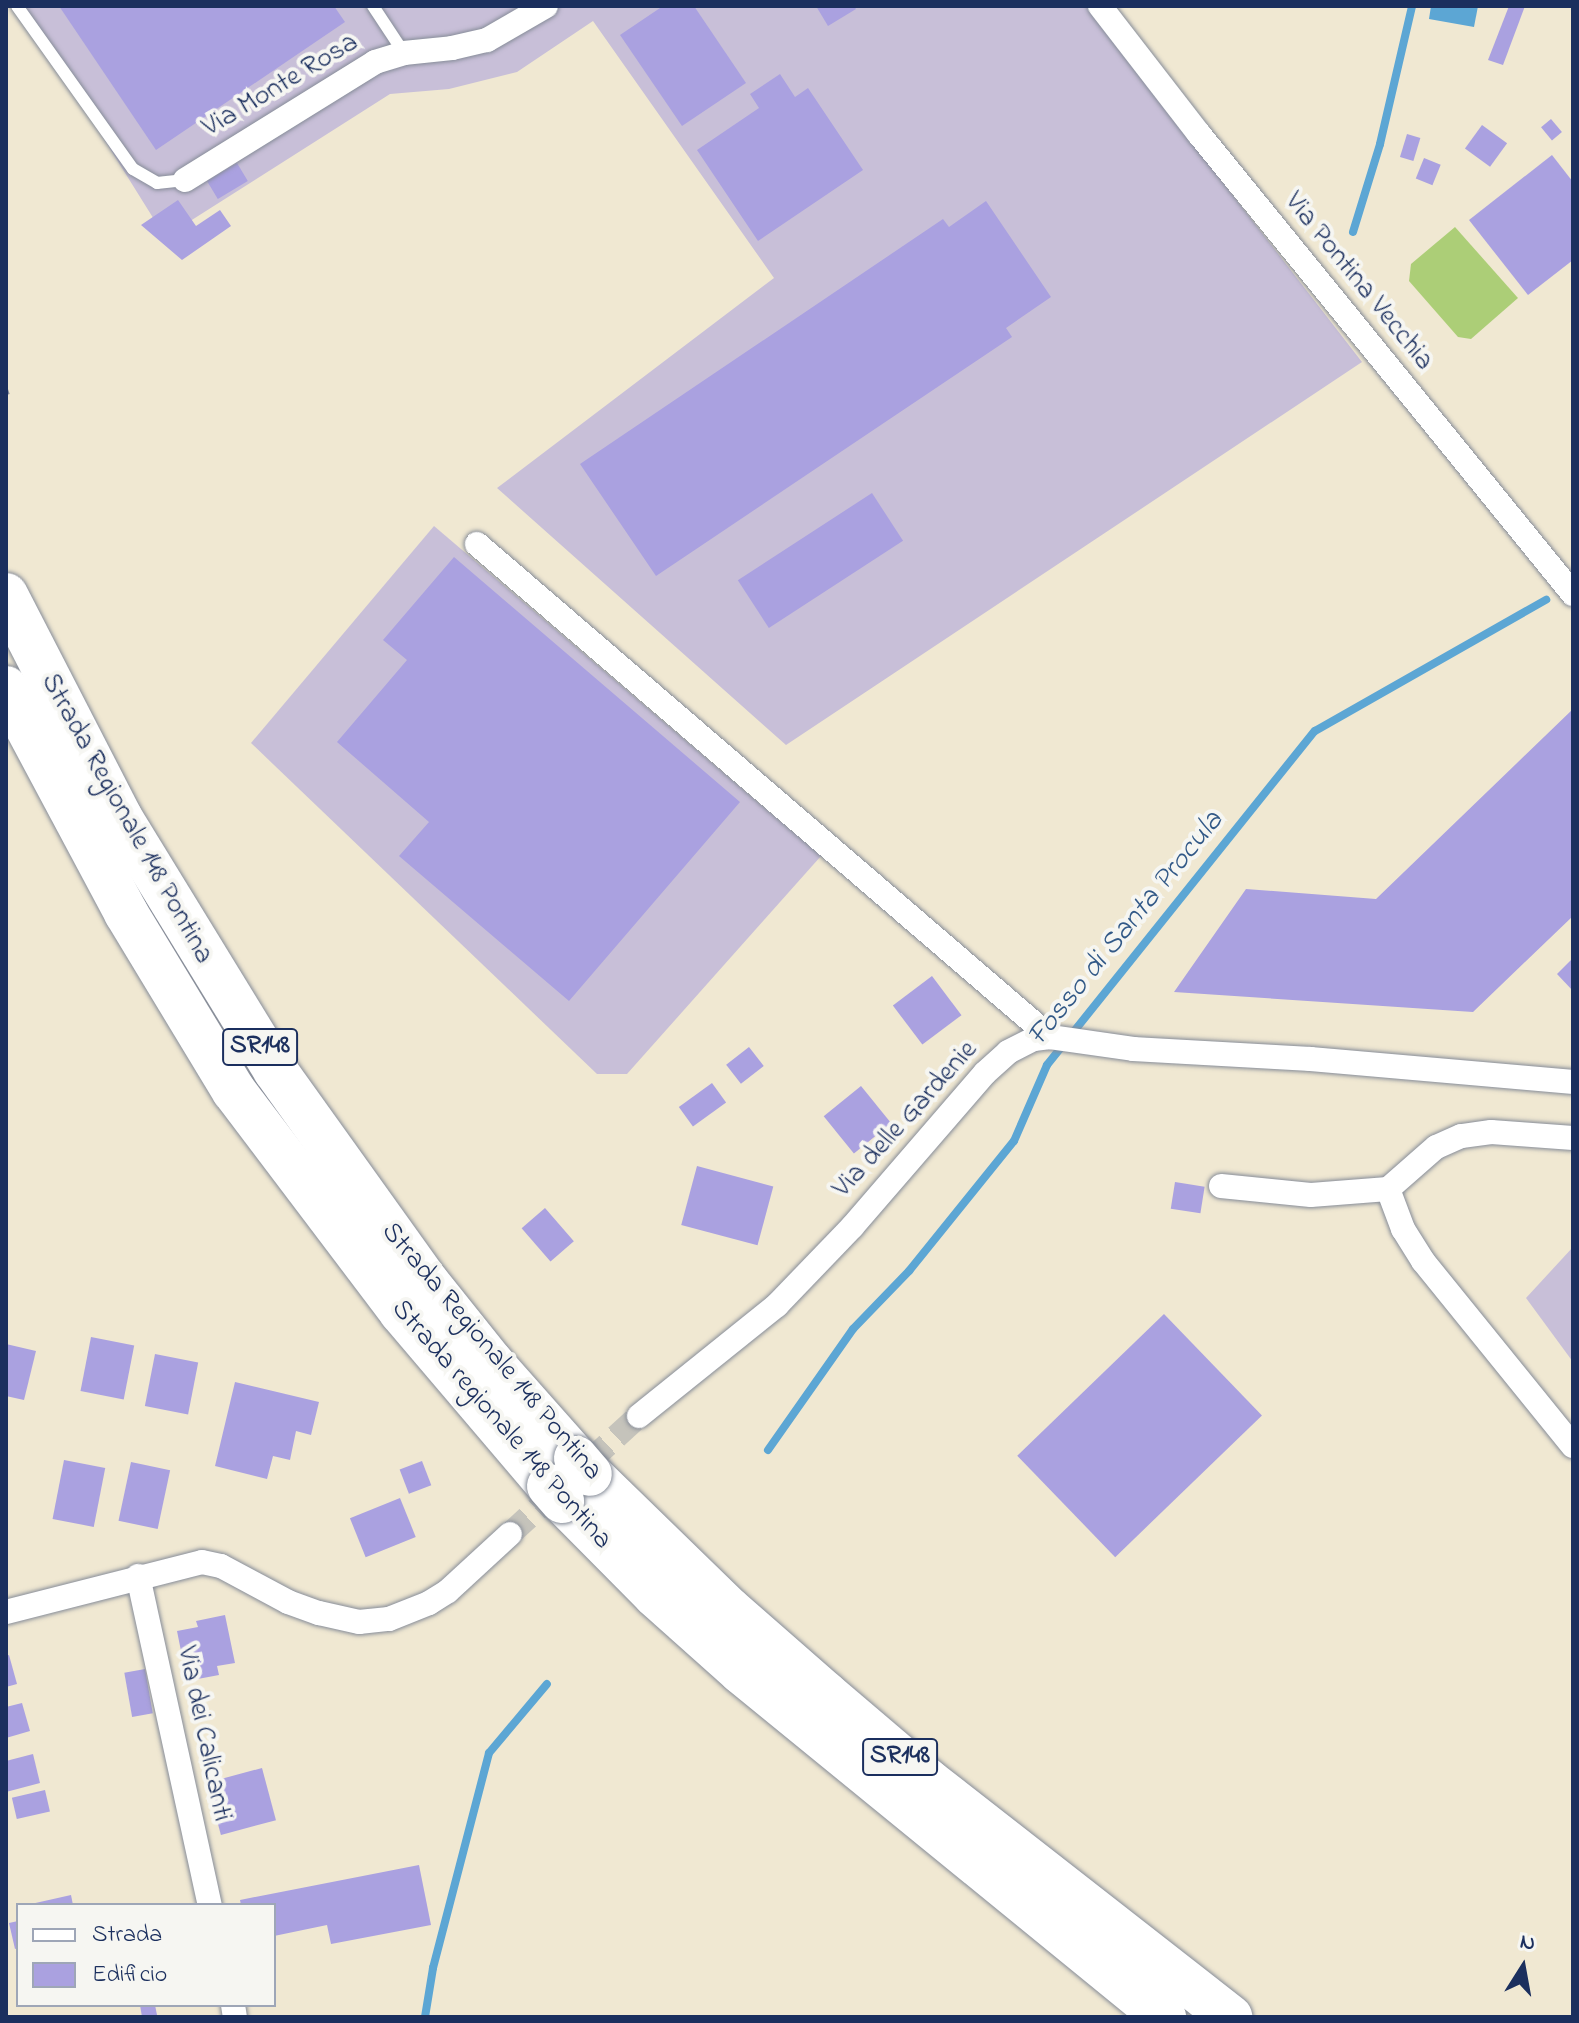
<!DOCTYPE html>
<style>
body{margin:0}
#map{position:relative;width:1579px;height:2023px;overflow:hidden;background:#f0e8d2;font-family:"Indie Flower",sans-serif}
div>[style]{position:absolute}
.industrial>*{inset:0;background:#c8bfd8}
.green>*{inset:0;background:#acce77}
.water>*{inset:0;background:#5ca6d4}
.stream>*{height:8px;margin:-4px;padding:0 4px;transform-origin:4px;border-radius:4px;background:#5ca6d4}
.building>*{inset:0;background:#aaa1e0;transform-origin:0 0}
.street-tunnel>*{height:24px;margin-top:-12px;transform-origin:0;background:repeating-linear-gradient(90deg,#c5c3bb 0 24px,transparent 0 36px)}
.path>*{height:5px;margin-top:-2.5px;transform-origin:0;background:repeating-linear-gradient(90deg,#868c98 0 6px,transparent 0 12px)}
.roads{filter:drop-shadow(0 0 2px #868c98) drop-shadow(0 0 2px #868c98)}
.lane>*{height:12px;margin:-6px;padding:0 6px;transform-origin:6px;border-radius:6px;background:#fff}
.street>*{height:24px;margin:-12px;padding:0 12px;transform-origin:12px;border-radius:12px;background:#fff}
.highway>*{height:44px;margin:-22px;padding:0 22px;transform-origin:22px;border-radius:22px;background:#fff}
.bridges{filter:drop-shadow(0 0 2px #868c98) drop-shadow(0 0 2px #868c98)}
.highway-bridge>*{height:44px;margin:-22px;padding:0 22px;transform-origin:22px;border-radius:22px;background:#fff}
span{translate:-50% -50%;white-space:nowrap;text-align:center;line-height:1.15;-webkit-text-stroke:8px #f6f6f2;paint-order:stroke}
.shield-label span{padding:2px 6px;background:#f6f6f2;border:2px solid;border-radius:6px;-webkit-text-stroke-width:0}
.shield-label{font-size:26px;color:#1b2f5e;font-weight:700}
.street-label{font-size:28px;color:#1b2f5e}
.water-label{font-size:30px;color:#325987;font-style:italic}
.frame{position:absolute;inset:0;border:8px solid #1b2f5e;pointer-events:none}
.legend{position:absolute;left:16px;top:1903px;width:260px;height:104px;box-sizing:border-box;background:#f6f6f2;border:2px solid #9ea6b7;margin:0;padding:10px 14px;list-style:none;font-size:24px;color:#1b2f5e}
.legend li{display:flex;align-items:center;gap:16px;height:40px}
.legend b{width:40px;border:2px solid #9ea6b7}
.north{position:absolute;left:1483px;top:1927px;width:80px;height:80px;-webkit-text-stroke:6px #f6f6f2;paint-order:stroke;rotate:11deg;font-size:22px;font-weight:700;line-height:32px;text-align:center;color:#1b2f5e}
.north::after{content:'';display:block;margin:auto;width:28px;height:36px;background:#1b2f5e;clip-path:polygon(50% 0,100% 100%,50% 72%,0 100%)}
</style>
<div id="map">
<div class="industrial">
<i style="clip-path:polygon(21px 6px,1086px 6px,1362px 362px,786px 745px,497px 488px,774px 278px,593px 21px,517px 72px,449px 89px,390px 94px,165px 237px)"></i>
<i style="clip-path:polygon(434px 526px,821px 856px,627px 1074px,597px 1074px,251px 743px)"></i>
<i style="clip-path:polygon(1573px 1247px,1573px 1362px,1526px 1298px)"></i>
</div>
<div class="green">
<i style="clip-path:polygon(1455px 227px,1518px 298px,1471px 339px,1458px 337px,1409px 281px,1411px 264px)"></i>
</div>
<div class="water">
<i style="clip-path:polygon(1431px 6px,1478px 6px,1474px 27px,1429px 19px)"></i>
</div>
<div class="stream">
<i style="left:1353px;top:232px;width:92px;rotate:-72.9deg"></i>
<i style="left:1380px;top:144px;width:142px;rotate:-76.9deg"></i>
<i style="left:768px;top:1450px;width:148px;rotate:-54.9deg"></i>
<i style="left:853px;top:1329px;width:81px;rotate:-46deg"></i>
<i style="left:909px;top:1271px;width:167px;rotate:-51.1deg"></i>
<i style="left:1014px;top:1141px;width:83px;rotate:-66.5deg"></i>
<i style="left:1047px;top:1065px;width:428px;rotate:-51.3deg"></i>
<i style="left:1315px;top:731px;width:266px;rotate:-29.6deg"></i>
<i style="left:425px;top:2017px;width:50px;rotate:-80.7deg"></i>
<i style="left:433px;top:1968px;width:222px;rotate:-75.4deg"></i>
<i style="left:489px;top:1753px;width:90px;rotate:-50deg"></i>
</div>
<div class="building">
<i style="clip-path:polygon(59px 6px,334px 6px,345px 22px,156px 150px)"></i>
<i style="clip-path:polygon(663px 6px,694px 6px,746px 83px,682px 126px,620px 35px)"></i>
<i style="clip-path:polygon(816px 6px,854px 6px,856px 9px,828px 26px)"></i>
<i style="clip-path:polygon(1509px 6px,1525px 6px,1503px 65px,1488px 60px)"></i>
<i style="clip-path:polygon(780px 74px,795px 97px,808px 88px,863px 170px,758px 241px,697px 150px,759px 108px,750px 94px)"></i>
<i style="left:1551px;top:119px;width:17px;height:13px;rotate:50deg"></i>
<i style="left:1482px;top:125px;width:31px;height:29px;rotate:36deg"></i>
<i style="left:1407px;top:134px;width:14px;height:24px;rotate:17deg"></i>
<i style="clip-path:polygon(1552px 155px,1573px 182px,1573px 260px,1528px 295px,1469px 220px)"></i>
<i style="left:1424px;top:158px;width:18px;height:22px;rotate:22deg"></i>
<i style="left:237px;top:163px;width:21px;height:35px;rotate:59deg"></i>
<i style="clip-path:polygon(178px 200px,196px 226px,220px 210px,231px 226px,182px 260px,141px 225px)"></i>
<i style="clip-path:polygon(986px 201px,1051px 297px,1006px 328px,1012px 337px,656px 576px,580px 464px,943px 219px,949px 227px)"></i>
<i style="left:872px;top:493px;width:57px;height:160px;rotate:57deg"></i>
<i style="clip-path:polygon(454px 557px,740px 802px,569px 1001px,399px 856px,429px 822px,337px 742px,407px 660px,383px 640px)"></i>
<i style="clip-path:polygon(1573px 709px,1573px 916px,1473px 1012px,1174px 992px,1246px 889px,1376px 899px)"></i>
<i style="clip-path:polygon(1573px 958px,1573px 991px,1557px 974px)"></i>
<i style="left:932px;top:976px;width:49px;height:49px;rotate:53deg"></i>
<i style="left:749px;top:1047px;width:24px;height:29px;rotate:52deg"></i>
<i style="left:712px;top:1083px;width:24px;height:41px;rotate:54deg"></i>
<i style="left:861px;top:1086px;width:48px;height:48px;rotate:51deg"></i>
<i style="left:697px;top:1166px;width:79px;height:61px;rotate:15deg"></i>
<i style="left:1175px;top:1182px;width:30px;height:27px;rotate:9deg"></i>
<i style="left:545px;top:1208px;width:44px;height:31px;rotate:49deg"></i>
<i style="left:1164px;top:1314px;width:141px;height:204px;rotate:46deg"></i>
<i style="left:91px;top:1337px;width:44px;height:55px;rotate:11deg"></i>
<i style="clip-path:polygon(6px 1344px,36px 1351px,24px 1400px,6px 1396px)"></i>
<i style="left:155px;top:1354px;width:44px;height:53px;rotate:11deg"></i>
<i style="clip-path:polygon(235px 1382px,319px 1402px,311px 1435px,296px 1431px,290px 1460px,273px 1456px,267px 1479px,215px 1466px)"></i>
<i style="left:64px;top:1460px;width:42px;height:60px;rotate:11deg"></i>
<i style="left:422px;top:1461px;width:26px;height:24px;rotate:69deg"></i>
<i style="left:131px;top:1462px;width:40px;height:60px;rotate:12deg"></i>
<i style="left:400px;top:1498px;width:42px;height:54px;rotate:68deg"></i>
<i style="clip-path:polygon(225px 1615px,235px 1663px,217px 1666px,219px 1675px,187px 1681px,177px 1631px,198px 1627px,196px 1621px)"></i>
<i style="clip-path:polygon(9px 1655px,17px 1684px,6px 1687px,6px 1656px)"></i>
<i style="left:145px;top:1669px;width:45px;height:21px;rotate:80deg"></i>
<i style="clip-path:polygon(22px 1703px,30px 1731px,6px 1738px,6px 1707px)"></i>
<i style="clip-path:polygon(33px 1754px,40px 1783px,6px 1792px,6px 1761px)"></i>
<i style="left:262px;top:1768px;width:54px;height:57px;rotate:75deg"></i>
<i style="left:45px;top:1790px;width:22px;height:34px;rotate:77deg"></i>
<i style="clip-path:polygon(419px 1865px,431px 1925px,331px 1944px,327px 1925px,274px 1936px,274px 1905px,241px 1905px,240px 1900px)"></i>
<i style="clip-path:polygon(71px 1895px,73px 1905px,32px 1905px,31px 1904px)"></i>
<i style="clip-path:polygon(18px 1921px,18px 1948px,15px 1949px,9px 1923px)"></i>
<i style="clip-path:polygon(140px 2005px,155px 2005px,157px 2015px,142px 2017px)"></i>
</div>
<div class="street-tunnel">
<i style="left:510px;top:1534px;width:175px;rotate:-42.5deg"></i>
</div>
<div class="path">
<i style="left:6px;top:392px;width:3px;rotate:-18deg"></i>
</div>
<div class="roads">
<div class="lane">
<i style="left:17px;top:6px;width:200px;rotate:54.6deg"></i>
<i style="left:133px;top:169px;width:28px;rotate:30deg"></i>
<i style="left:157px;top:183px;width:28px;rotate:-6deg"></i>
<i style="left:373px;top:6px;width:56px;rotate:56.6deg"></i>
</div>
<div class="street">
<i style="left:1100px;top:6px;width:162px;rotate:52.3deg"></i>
<i style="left:1199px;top:134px;width:593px;rotate:50.89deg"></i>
<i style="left:185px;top:180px;width:224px;rotate:-31.8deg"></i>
<i style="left:375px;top:62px;width:30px;rotate:-17deg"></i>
<i style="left:404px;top:53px;width:48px;rotate:-5.9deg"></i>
<i style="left:452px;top:48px;width:36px;rotate:-13deg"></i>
<i style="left:487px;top:40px;width:68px;rotate:-30deg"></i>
<i style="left:477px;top:544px;width:756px;rotate:40.71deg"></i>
<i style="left:1573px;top:1138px;width:82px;rotate:-175.8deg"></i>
<i style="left:1491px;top:1132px;width:30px;rotate:172deg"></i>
<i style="left:1461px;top:1136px;width:27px;rotate:156deg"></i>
<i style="left:1436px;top:1147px;width:64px;rotate:138.8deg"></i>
<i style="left:1388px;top:1189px;width:43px;rotate:69.4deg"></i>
<i style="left:1403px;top:1229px;width:38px;rotate:58deg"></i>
<i style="left:1423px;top:1261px;width:238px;rotate:51deg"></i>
<i style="left:1221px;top:1186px;width:90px;rotate:5.7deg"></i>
<i style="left:1311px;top:1195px;width:77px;rotate:-4.5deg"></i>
<i style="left:639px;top:1416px;width:177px;rotate:-38.8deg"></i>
<i style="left:777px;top:1305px;width:108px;rotate:-46.1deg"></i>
<i style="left:852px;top:1227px;width:203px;rotate:-49.2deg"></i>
<i style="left:985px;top:1073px;width:31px;rotate:-42deg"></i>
<i style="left:1008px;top:1052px;width:29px;rotate:-27deg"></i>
<i style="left:1034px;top:1039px;width:16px;rotate:-7deg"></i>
<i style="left:1050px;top:1037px;width:84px;rotate:8.2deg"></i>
<i style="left:1133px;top:1049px;width:178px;rotate:3.2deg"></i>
<i style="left:1311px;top:1059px;width:263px;rotate:5deg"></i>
<i style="left:138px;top:1576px;width:337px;rotate:77.7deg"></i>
<i style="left:6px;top:1612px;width:202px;rotate:-14.3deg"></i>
<i style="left:202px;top:1562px;width:19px;rotate:12deg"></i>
<i style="left:221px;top:1566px;width:76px;rotate:28.2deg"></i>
<i style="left:288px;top:1602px;width:33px;rotate:20deg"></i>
<i style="left:319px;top:1613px;width:41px;rotate:12.7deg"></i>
<i style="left:359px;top:1622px;width:30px;rotate:-6deg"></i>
<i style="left:389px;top:1619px;width:43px;rotate:-21.8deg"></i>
<i style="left:429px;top:1603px;width:22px;rotate:-32deg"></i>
<i style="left:448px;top:1591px;width:84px;rotate:-42.6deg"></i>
<i style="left:233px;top:2005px;width:12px;rotate:81deg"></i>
</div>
<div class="highway">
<i style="left:6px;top:595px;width:250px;rotate:62.8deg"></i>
<i style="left:120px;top:817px;width:297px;rotate:58.5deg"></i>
<i style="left:275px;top:1070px;width:261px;rotate:54.4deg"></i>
<i style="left:427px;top:1282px;width:104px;rotate:51.3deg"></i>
<i style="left:492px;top:1363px;width:127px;rotate:48.5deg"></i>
<i style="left:6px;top:688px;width:255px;rotate:61.9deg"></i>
<i style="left:126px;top:913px;width:208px;rotate:58.8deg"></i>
<i style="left:234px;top:1091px;width:277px;rotate:52.9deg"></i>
<i style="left:401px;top:1312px;width:228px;rotate:49.6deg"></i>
<i style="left:590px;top:1474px;width:194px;rotate:44.2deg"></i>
<i style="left:729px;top:1609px;width:129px;rotate:41.2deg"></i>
<i style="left:826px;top:1694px;width:133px;rotate:40.4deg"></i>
<i style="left:927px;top:1780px;width:385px;rotate:38deg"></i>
<i style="left:562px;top:1501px;width:132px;rotate:45.3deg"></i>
<i style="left:655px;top:1595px;width:115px;rotate:41.8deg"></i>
<i style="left:741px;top:1672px;width:546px;rotate:39.2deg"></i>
</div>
</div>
<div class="bridges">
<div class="highway-bridge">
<i style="left:576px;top:1458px;width:21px;rotate:49deg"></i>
<i style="left:549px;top:1486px;width:20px;rotate:49deg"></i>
</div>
</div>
<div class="shield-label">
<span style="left:260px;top:1047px">SR148</span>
<span style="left:900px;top:1757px">SR148</span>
</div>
<div class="street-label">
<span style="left:281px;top:86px;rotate:-31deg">Via Monte Rosa</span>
<span style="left:1358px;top:282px;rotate:51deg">Via Pontina Vecchia</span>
<span style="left:126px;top:819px;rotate:61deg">Strada Regionale 148 Pontina</span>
<span style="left:906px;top:1120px;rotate:-48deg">Via delle Gardenie</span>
<span style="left:491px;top:1352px;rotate:50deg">Strada Regionale 148 Pontina</span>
<span style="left:501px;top:1425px;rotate:49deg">Strada regionale 148 Pontina</span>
<span style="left:203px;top:1734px;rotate:78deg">Via dei Calicanti</span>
</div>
<div class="water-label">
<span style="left:1126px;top:929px;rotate:-51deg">Fosso di Santa Procula</span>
</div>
<div class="frame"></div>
<ul class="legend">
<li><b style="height:10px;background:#fff"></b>Strada</li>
<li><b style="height:22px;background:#aaa1e0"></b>Edificio</li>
</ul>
<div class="north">N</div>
</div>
